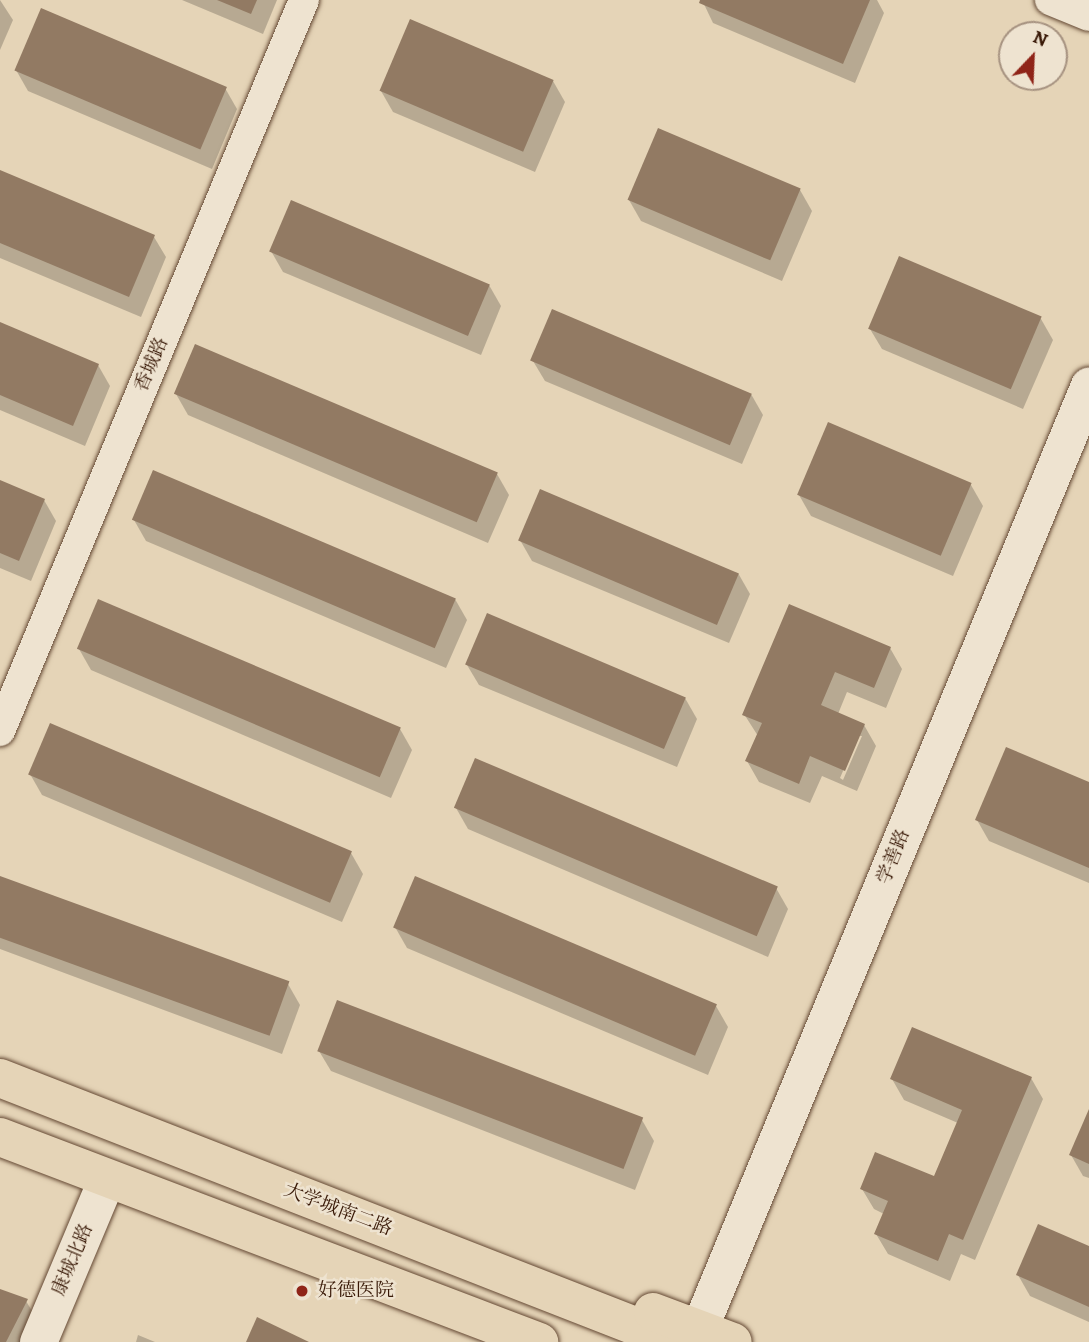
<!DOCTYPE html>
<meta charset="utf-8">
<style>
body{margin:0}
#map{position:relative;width:1089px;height:1342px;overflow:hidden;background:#e5d4b7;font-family:Alegreya,"Noto Serif SC",serif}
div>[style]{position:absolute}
.shadow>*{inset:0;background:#0003}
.building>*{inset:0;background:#927a63;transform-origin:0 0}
.roads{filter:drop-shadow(0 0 2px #644833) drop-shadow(0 0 2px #644833)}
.minor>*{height:30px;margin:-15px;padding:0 15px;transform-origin:15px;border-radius:15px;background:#eee3d0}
.tertiary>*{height:37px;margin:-18.5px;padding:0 18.5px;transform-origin:18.5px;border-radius:18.5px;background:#eee3d0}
.trunk>*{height:38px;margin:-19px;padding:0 19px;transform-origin:19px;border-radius:19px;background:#e5d4b7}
.dots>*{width:19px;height:19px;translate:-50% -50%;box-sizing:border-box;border:4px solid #eee3d0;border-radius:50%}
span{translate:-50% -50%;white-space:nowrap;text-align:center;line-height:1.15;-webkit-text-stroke:5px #eee3d0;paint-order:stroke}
.street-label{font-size:19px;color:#391907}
.poi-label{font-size:19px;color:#391907}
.left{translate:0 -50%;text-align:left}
.north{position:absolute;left:998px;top:21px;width:70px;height:70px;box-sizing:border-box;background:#eee3d0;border:2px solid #a69280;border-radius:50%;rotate:23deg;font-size:19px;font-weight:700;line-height:28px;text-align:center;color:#391907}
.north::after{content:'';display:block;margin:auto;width:24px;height:32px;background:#8f2418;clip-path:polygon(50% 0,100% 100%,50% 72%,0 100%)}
</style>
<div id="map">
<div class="shadow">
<i style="clip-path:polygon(0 0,13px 20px,0 50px)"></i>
<i style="clip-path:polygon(182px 0,277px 0,263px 34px)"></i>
<i style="clip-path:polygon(702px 0,877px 0,884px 13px,855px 83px,713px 23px)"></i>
<i style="clip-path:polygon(16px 70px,225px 88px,237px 109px,212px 169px,28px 91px)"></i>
<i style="clip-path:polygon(553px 81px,565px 102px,535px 172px,393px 112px,381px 91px)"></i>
<i style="clip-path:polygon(0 172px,154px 237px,166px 257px,141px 317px,0 258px)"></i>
<i style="clip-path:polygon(800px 190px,812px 211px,782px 281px,641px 221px,629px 200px)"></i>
<i style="clip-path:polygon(271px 251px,489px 285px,501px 306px,481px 355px,283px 272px)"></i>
<i style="clip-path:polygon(1041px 319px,1053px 340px,1023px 409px,882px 349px,870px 329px)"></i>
<i style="clip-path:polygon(0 324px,98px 365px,110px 386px,85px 446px,0 410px)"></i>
<i style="clip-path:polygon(533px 361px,751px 394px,763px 415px,742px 464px,545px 381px)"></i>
<i style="clip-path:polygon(176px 394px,497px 474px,509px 495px,488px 543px,188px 415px)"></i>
<i style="clip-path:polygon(0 482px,44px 500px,56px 521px,31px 581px,0 568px)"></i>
<i style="clip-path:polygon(971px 485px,983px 506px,953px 576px,811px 516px,799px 495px)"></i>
<i style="clip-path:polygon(134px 520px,455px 599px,467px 620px,446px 668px,146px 541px)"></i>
<i style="clip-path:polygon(520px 540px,738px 573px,750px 594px,729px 643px,532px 561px)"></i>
<i style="clip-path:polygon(evenodd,790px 606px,890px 648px,902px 669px,886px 708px,847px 692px,838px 714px,864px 725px,876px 746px,857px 791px,822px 776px,810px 803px,759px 782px,747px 761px,758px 736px,744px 714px,790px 606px,858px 736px,862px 736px,843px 780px,840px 778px,858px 736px)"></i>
<i style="clip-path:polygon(79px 649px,400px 729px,412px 750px,391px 798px,91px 670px)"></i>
<i style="clip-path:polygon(467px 665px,685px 698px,697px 719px,677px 767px,479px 685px)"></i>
<i style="clip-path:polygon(30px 774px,351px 853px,363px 874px,342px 922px,42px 795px)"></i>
<i style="clip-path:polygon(1089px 784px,1089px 883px,989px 841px,977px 820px)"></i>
<i style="clip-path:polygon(456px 808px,776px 888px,788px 909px,768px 957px,468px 829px)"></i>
<i style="clip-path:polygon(0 878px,288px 984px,300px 1005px,282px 1054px,0 949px)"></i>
<i style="clip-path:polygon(395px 927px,716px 1006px,728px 1027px,708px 1075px,407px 948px)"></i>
<i style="clip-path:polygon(319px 1051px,642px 1120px,654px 1141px,635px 1190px,331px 1071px)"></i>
<i style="clip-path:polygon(1031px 1078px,1043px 1099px,975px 1260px,961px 1254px,950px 1281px,888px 1254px,876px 1234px,884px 1214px,874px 1209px,862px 1189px,935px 1179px,958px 1123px,904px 1100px,892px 1079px)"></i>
<i style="clip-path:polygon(1089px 1113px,1089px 1178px,1083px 1176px,1071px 1155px)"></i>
<i style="clip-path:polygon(1089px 1247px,1089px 1322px,1030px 1296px,1018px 1275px)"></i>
<i style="clip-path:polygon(0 1291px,26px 1301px,38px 1321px,28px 1342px,0 1342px)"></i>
<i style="clip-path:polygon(138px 1335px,155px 1342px,136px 1342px)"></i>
</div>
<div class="building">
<i style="clip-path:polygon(217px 0,257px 0,251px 14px)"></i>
<i style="clip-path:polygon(700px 0,870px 0,843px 64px,699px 3px)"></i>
<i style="left:41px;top:8px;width:202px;height:68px;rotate:23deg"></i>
<i style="left:410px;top:19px;width:156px;height:78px;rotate:23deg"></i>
<i style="left:658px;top:128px;width:155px;height:78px;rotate:23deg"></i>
<i style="clip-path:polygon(0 170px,155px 235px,129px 297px,0 243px)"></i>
<i style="left:291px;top:200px;width:216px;height:56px;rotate:23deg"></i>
<i style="left:899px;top:256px;width:155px;height:79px;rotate:23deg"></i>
<i style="left:552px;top:309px;width:217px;height:56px;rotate:23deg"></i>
<i style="clip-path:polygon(0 322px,99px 364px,73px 426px,0 395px)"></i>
<i style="left:195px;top:344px;width:329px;height:54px;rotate:23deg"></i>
<i style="left:828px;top:422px;width:156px;height:79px;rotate:23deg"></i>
<i style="left:153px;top:470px;width:329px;height:54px;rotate:23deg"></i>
<i style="clip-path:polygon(0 480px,45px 499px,19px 561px,0 553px)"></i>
<i style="left:540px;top:489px;width:216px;height:56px;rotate:23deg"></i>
<i style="left:98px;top:599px;width:329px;height:54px;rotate:23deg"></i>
<i style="clip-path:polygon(789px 604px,891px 647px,874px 688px,835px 672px,821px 705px,865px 724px,845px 771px,810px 756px,799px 784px,745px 761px,762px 723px,742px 715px)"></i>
<i style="left:487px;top:613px;width:216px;height:56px;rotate:23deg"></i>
<i style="left:50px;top:723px;width:328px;height:56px;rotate:23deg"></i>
<i style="clip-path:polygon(1006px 747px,1089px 782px,1089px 868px,975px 820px)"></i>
<i style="left:475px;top:758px;width:329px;height:54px;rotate:23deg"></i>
<i style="left:0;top:876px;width:308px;height:58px;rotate:20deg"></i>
<i style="left:415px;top:876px;width:328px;height:56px;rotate:23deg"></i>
<i style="left:337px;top:1000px;width:328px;height:55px;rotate:21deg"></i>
<i style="clip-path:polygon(912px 1027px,1032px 1077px,963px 1240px,949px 1234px,938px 1261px,874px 1234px,888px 1201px,860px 1189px,875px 1152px,934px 1176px,962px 1110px,890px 1079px)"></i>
<i style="clip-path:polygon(1089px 1109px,1089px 1164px,1069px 1155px)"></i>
<i style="clip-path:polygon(1038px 1224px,1089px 1246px,1089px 1307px,1016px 1275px)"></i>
<i style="clip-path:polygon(0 1289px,28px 1299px,6px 1342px,0 1342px)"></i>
<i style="clip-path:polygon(257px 1317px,309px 1342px,246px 1342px)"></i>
</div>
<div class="roads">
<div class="minor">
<i style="left:1050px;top:0;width:42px;rotate:22.3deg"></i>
<i style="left:0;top:731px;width:792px;rotate:-67.42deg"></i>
</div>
<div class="tertiary">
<i style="left:699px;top:1329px;width:1021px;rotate:-67.55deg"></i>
<i style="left:38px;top:1342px;width:178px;rotate:-67.2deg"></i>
</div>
<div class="trunk">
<i style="left:0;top:1078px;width:726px;rotate:21.33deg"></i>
<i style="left:0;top:1137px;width:577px;rotate:20.82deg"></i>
<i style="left:653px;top:1312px;width:85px;rotate:20.6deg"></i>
</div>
</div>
<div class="dots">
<i style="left:302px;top:1291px;background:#8f2418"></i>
</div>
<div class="street-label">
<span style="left:152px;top:365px;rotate:-67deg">香城路</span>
<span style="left:894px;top:857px;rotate:-68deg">学善路</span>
<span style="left:338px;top:1210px;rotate:21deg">大学城南二路</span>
<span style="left:73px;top:1260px;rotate:-67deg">康城北路</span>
</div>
<div class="poi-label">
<span class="left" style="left:318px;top:1291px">好德医院</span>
</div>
<div class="north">N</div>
</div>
